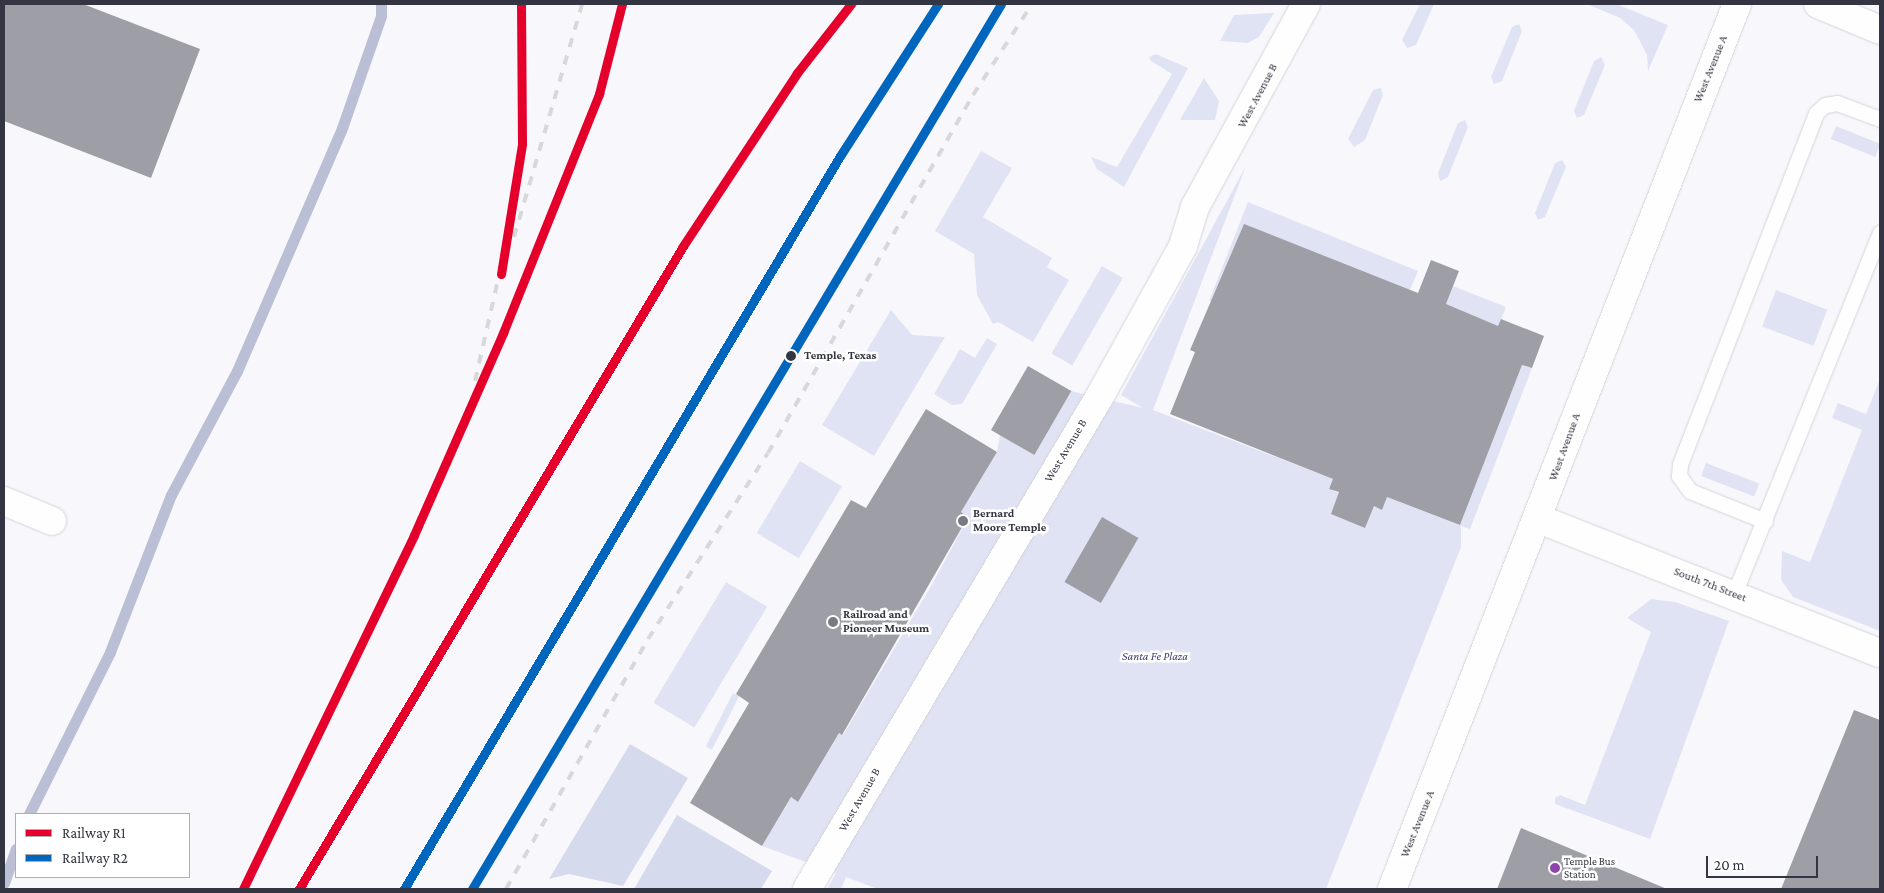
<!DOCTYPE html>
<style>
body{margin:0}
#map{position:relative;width:1884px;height:893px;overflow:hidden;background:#f8f8fc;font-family:"Crimson Pro",serif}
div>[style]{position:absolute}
.green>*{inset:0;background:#e0e3f3;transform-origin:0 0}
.forest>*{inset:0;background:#d6daed}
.stream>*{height:11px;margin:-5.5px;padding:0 5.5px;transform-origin:5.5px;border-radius:5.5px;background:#babfd5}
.building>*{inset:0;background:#9e9fa6;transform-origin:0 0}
.roads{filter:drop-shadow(0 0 1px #d3d4dd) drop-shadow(0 0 1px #d3d4dd)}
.lane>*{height:15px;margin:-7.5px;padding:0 7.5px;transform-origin:7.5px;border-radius:7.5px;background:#fefeff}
.street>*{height:28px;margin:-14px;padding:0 14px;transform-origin:14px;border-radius:14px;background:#fefeff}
.rail>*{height:4px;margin-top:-2px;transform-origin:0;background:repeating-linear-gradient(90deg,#d8d8d9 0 9px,transparent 0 18px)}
.rail-1>*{height:9px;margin:-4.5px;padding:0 4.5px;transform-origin:4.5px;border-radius:4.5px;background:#e4002b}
.rail-2>*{height:9px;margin:-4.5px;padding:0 4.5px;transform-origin:4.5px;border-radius:4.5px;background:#0065bd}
.dots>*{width:14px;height:14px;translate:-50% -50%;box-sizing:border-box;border:2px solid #fff;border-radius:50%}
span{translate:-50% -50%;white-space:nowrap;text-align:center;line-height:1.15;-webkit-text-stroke:5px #fff;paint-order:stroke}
.bus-label{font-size:11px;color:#333542}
.left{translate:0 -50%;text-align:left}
.street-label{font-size:12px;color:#333542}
.stop-label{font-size:12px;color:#333542;font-weight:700}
.poi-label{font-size:12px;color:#333542;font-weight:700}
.park-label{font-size:12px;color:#3a416d;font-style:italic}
.frame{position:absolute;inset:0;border:5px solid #333542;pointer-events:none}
.legend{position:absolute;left:15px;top:813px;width:175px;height:65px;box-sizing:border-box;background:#fff;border:1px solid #adaeb3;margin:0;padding:6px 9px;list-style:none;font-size:15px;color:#333542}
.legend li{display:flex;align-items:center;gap:10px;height:25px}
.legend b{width:25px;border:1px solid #adaeb3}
.scale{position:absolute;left:1706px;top:856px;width:112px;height:22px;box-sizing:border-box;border:2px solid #333542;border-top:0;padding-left:6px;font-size:15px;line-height:18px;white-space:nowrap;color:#333542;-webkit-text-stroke:4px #fff;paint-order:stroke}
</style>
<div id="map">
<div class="green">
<i style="clip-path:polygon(1420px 4px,1434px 4px,1416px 45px,1407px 48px,1402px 40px)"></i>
<i style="clip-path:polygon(1587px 4px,1616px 4px,1668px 25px,1648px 71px,1647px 55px,1634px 30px,1620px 18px)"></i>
<i style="clip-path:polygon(1274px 13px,1259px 37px,1248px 43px,1220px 41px,1234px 15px)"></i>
<i style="clip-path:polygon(1519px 24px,1522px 31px,1502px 81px,1494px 84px,1491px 77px,1512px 27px)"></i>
<i style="clip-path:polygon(1156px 54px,1188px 68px,1124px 187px,1097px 169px,1091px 157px,1117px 167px,1172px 74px,1151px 61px,1149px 57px)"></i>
<i style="clip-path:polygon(1601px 57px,1605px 65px,1584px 115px,1577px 118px,1574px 111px,1594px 61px)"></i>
<i style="clip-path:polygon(1204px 78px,1219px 101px,1215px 120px,1180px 120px)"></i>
<i style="clip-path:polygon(1381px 88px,1383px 95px,1365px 140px,1354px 147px,1348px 139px,1373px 90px)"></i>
<i style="clip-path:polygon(1465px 120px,1468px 127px,1448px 177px,1440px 181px,1438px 173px,1458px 123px)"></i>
<i style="left:1836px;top:126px;width:48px;height:14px;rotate:22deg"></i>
<i style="clip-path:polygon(981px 151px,1012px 168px,983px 217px,1052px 258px,1047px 267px,1069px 280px,1033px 342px,998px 322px,993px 324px,977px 295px,974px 254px,935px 231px)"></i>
<i style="clip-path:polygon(1562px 160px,1566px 167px,1545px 217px,1538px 220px,1535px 213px,1555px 163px)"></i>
<i style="clip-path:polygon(1246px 166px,1153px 410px,1333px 479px,1329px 489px,1382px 509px,1387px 497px,1460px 525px,1522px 365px,1532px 368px,1470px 529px,1461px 526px,1461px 547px,1326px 889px,878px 889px,846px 877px,841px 889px,827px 889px,836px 873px,762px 846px,791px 797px,798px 802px,839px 733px,843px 735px,931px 586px,968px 518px,961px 512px,997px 452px,1000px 435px,1034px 455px,1071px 391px,1143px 408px,1121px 395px)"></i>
<i style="clip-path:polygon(1248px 202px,1418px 271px,1410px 290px,1209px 301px)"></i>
<i style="left:1102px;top:266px;width:24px;height:101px;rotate:30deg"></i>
<i style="clip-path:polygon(1453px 286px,1506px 307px,1497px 330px,1446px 304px)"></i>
<i style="left:1776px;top:290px;width:55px;height:39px;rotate:21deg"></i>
<i style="clip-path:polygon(891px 310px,912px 335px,945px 337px,874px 456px,822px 425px)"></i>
<i style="clip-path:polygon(987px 338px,997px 344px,962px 404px,952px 405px,934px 394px,960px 349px,975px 358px)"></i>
<i style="clip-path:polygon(1880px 379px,1880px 631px,1793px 597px,1781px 580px,1782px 551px,1810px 562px,1862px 430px,1832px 418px,1838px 403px,1866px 414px)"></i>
<i style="left:800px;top:461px;width:49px;height:84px;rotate:31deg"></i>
<i style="left:1706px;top:463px;width:57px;height:14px;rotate:21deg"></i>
<i style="left:726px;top:582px;width:48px;height:141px;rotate:31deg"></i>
<i style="clip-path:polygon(1651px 599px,1675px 602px,1729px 621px,1650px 839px,1555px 804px,1555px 798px,1560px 795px,1585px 805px,1651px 632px,1627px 618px)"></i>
<i style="left:733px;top:693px;width:7px;height:60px;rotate:27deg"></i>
</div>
<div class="forest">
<i style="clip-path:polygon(630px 744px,688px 778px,623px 886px,569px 874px,549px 879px)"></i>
<i style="clip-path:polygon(677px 815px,772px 871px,761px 889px,634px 889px)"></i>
</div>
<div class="stream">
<i style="left:29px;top:814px;width:181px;rotate:-63.4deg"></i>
<i style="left:110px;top:652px;width:168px;rotate:-68.8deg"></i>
<i style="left:171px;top:495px;width:140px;rotate:-62deg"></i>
<i style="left:237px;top:371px;width:265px;rotate:-66.6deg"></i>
<i style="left:342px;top:128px;width:119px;rotate:-70.8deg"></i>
<i style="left:381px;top:16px;width:12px;rotate:-90deg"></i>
<i style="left:4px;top:883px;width:36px;rotate:-71deg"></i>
</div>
<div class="building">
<i style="clip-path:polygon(4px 4px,83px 4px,200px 49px,151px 178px,4px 121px)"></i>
<i style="clip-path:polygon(1244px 224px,1418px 293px,1431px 260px,1459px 271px,1446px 304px,1498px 326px,1501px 319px,1544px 336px,1532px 368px,1522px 365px,1460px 525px,1387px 497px,1382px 510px,1374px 506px,1365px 528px,1331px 514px,1339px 492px,1329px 489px,1333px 479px,1170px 414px,1195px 352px,1190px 350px)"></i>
<i style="left:1028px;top:366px;width:50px;height:74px;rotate:30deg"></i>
<i style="clip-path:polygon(926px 409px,997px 452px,961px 512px,968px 517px,842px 735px,839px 733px,798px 802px,791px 797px,762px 846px,690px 803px,749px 703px,736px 694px,851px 500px,866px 508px)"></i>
<i style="left:1102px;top:517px;width:42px;height:75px;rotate:30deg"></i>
<i style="clip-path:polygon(1854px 710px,1880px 720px,1880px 889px,1781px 889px)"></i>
<i style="clip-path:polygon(1521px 828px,1667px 889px,1497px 889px)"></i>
</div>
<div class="roads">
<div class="lane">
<i style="left:1765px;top:521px;width:81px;rotate:-158.2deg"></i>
<i style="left:1690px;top:491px;width:19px;rotate:-126deg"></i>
<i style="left:1679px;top:476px;width:12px;rotate:-85deg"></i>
<i style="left:1680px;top:464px;width:376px;rotate:-68.8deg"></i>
<i style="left:1816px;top:113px;width:12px;rotate:-42deg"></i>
<i style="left:1825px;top:105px;width:12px;rotate:-9deg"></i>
<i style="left:1837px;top:103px;width:46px;rotate:20.4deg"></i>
<i style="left:1734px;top:594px;width:390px;rotate:-68deg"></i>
</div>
<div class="street">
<i style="left:1818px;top:4px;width:67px;rotate:22.8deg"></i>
<i style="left:4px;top:501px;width:52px;rotate:22.6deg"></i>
<i style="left:1539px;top:519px;width:366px;rotate:21.5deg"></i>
<i style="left:807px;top:889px;width:573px;rotate:-59.28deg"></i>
<i style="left:1100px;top:396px;width:171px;rotate:-61deg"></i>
<i style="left:1183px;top:246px;width:41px;rotate:-72.9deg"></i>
<i style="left:1195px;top:207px;width:231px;rotate:-61.3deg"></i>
<i style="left:1392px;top:889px;width:950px;rotate:-68.7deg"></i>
</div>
</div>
<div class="rail">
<i style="left:514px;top:237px;width:243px;rotate:-73.7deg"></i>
<i style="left:475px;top:381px;width:171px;rotate:-77.2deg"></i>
<i style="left:513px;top:214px;width:71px;rotate:-82.7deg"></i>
<i style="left:522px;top:144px;width:140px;rotate:-90.4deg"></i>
<i style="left:243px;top:889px;width:393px;rotate:-64.2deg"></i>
<i style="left:414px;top:535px;width:221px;rotate:-66.2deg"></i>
<i style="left:503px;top:333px;width:258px;rotate:-68.1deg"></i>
<i style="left:599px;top:94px;width:93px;rotate:-75.7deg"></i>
<i style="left:299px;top:889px;width:749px;rotate:-59.15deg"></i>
<i style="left:683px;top:246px;width:207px;rotate:-56.6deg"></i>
<i style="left:797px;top:73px;width:88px;rotate:-52deg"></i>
<i style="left:472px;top:889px;width:1031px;rotate:-59.13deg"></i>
<i style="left:506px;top:889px;width:288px;rotate:-60.4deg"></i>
<i style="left:648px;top:639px;width:221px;rotate:-57.2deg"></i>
<i style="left:768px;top:453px;width:413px;rotate:-60.2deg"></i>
<i style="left:973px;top:95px;width:108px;rotate:-57deg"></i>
</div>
<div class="rail-1">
<i style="left:501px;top:274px;width:132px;rotate:-80.8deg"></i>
<i style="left:522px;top:144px;width:140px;rotate:-90.4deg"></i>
<i style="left:243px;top:889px;width:393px;rotate:-64.2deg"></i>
<i style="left:414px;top:535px;width:221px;rotate:-66.2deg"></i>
<i style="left:503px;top:333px;width:258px;rotate:-68.1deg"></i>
<i style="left:599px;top:94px;width:93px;rotate:-75.7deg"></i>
<i style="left:299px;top:889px;width:749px;rotate:-59.15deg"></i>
<i style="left:683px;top:246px;width:207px;rotate:-56.6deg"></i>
<i style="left:797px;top:73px;width:88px;rotate:-52deg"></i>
</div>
<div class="rail-2">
<i style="left:404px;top:889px;width:853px;rotate:-59.26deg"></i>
<i style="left:840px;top:156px;width:181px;rotate:-57.2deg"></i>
<i style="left:472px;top:889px;width:1031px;rotate:-59.13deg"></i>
</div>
<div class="dots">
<i style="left:791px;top:356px;background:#333542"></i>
<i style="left:963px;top:521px;background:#787983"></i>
<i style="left:833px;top:622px;background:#787983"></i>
<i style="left:1555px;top:868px;background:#8e44ad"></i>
</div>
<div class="bus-label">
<span class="left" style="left:1564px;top:868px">Temple Bus<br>Station</span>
</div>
<div class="street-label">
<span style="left:1711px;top:69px;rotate:-68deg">West Avenue A</span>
<span style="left:1258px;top:96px;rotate:-62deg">West Avenue B</span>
<span style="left:1565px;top:447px;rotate:-70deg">West Avenue A</span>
<span style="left:1066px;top:451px;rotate:-59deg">West Avenue B</span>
<span style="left:1710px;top:585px;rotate:21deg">South 7th Street</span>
<span style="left:860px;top:800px;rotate:-60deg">West Avenue B</span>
<span style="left:1418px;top:824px;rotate:-68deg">West Avenue A</span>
</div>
<div class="stop-label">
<span class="left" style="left:804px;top:356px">Temple, Texas</span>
</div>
<div class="poi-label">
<span class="left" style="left:973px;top:521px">Bernard<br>Moore Temple</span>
<span class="left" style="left:843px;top:622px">Railroad and<br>Pioneer Museum</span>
</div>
<div class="park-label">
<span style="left:1155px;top:657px">Santa Fe Plaza</span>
</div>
<div class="frame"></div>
<ul class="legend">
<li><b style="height:6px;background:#e4002b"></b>Railway R1</li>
<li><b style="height:6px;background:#0065bd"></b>Railway R2</li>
</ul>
<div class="scale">20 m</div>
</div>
